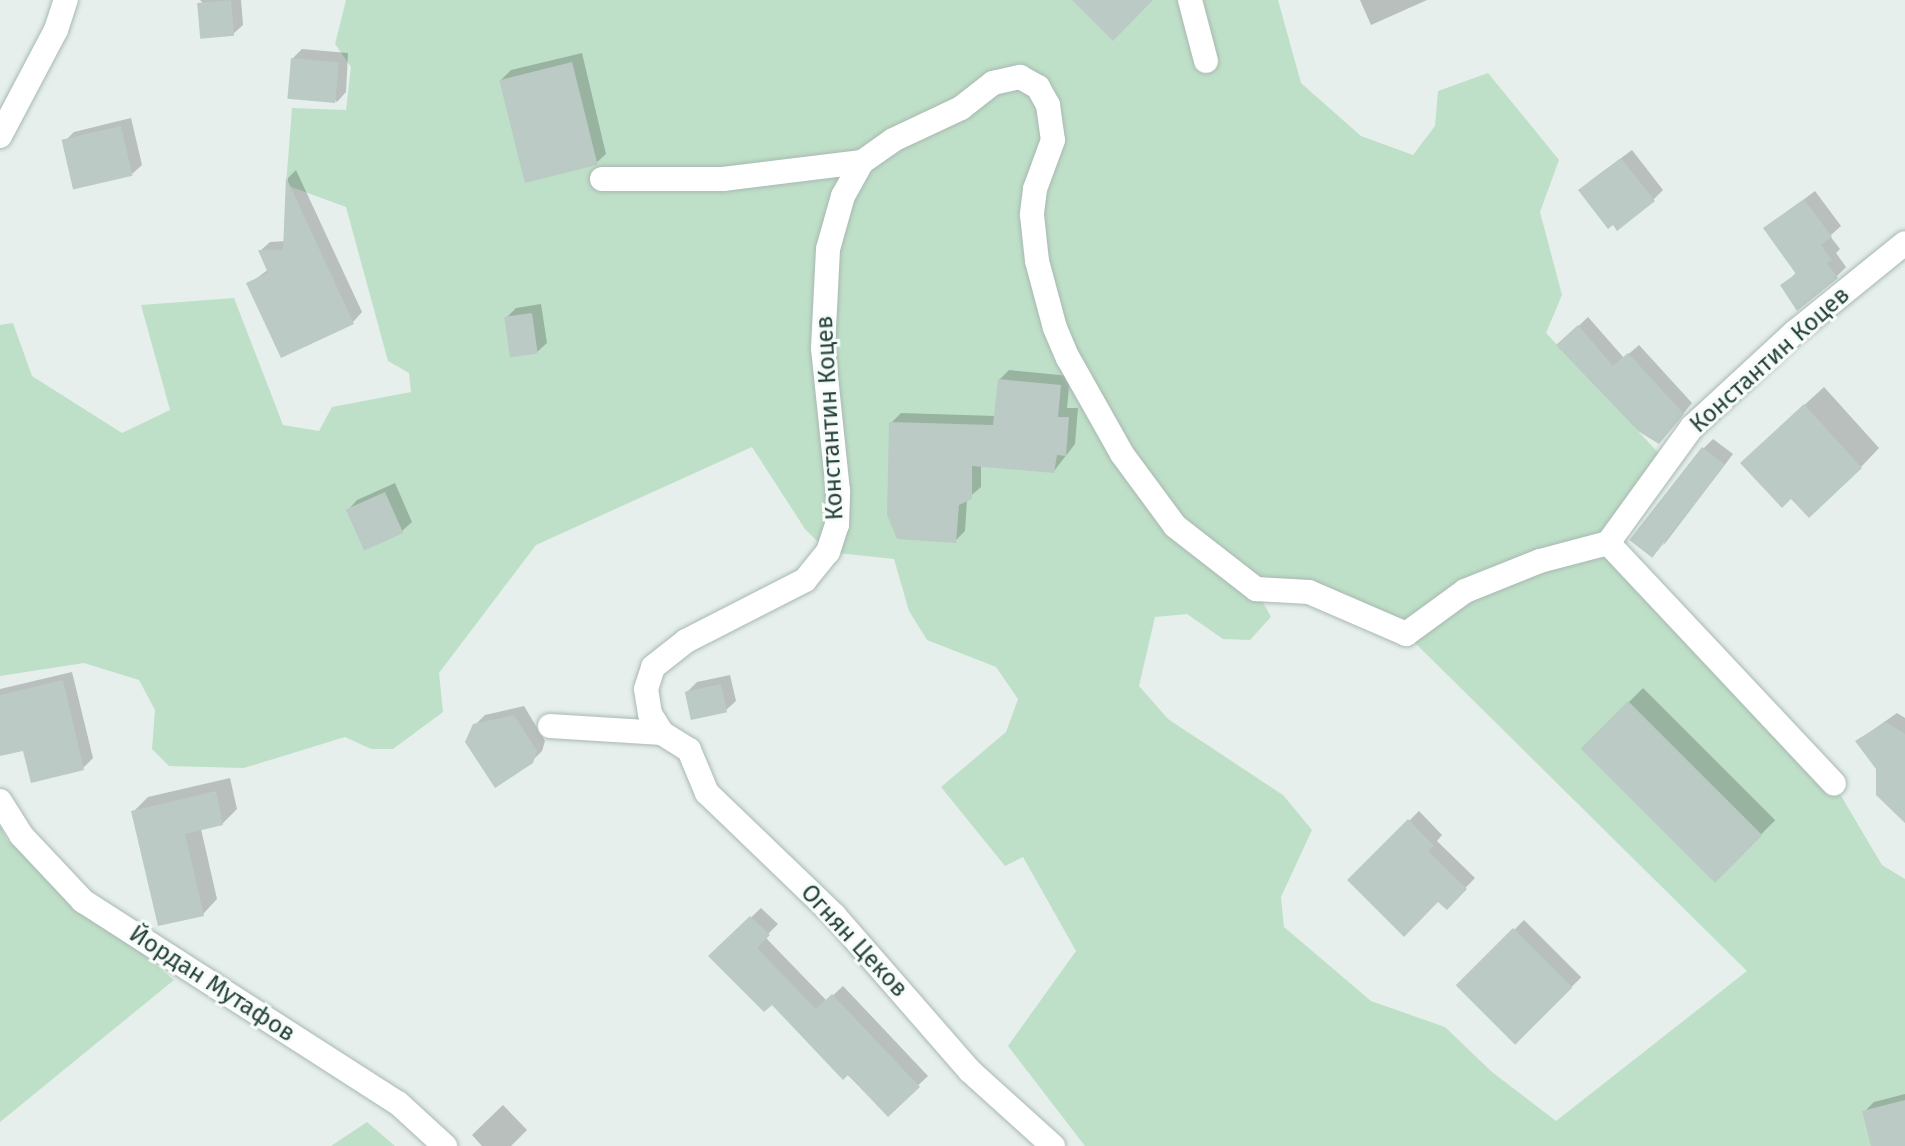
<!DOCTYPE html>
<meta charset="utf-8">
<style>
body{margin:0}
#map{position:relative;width:1905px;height:1146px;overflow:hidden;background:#e6efeb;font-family:"Fira Sans",sans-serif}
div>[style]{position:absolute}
.green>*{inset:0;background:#bfe0c8}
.shadow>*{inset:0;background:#0003;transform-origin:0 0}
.building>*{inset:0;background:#bbcac4;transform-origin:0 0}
.roads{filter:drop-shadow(0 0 2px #a8b8b2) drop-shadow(0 0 2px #a8b8b2)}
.minor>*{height:24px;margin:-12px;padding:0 12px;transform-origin:12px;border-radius:12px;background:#fff}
span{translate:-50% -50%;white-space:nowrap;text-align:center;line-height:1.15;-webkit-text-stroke:6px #f7fbf9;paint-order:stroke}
.street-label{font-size:24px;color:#24423a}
</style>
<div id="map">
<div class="green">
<i style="clip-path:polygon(evenodd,346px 0,1278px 0,1301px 83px,1361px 136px,1413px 155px,1435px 126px,1438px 91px,1488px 73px,1559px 160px,1540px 212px,1562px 295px,1546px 333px,1667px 462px,1609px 543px,1834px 784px,1882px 865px,1905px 879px,1905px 1146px,1085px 1146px,1008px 1046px,1076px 951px,1023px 857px,1005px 866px,941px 787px,1006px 732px,1018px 699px,996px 667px,927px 640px,909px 611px,894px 559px,828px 552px,805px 529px,752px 447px,536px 545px,439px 673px,443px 712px,393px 749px,371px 749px,345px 737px,244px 768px,169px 766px,152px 749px,155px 710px,139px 680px,84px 663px,0 676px,0 325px,13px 323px,32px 376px,122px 433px,170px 410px,141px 305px,234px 298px,283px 425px,319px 431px,332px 407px,411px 392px,409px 373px,388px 361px,346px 207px,286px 185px,292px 108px,346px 110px,351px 67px,335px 44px,346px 0,1256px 590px,1309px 592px,1406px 634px,1747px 971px,1556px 1121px,1492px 1072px,1445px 1027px,1371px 1001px,1284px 927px,1281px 897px,1312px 830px,1283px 795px,1168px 719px,1139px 686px,1155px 617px,1187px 614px,1223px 639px,1250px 640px,1271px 617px,1256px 590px)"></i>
<i style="clip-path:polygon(0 825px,7px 840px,174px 980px,0 1122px)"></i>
<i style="clip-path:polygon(367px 1122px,395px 1146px,331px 1146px)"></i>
</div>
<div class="shadow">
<i style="clip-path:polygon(200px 0,241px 0,243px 25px,233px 34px)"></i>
<i style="clip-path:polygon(1360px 0,1427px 0,1371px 25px)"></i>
<i style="clip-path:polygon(302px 49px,348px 53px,346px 92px,337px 102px,293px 58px)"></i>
<i style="clip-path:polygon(582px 53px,606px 154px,596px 163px,501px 80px,511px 70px)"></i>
<i style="clip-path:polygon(131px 118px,142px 165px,132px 174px,64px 142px,74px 132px)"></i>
<i style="clip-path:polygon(1632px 150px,1663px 190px,1653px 200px,1590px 181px)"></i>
<i style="clip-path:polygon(296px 170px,362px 312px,353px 322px,249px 284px,269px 269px,260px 251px,270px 242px,286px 241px,288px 178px)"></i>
<i style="clip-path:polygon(1815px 191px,1841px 226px,1830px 236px,1840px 249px,1836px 253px,1846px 267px,1836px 277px,1782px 286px,1797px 272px,1766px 228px)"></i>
<i style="clip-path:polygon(541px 304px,547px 343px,537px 352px,506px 318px,516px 308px)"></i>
<i style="clip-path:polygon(1588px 317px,1624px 358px,1639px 345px,1692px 403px,1668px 432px,1559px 345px)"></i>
<i style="clip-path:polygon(1009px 370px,1070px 376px,1067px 408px,1078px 408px,1075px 444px,1054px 471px,981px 465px,981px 487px,967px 499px,965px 531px,955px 541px,891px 423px,901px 413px,996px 416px,999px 380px)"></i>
<i style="clip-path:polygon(1824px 387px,1879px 448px,1861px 467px,1762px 444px)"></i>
<i style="clip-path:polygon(1713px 439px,1733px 454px,1663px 546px,1703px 449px)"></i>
<i style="clip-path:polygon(395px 483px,412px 522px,402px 531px,348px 510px,357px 500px)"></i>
<i style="clip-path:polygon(72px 672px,93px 758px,83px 768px,25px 749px,0 754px,0 689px)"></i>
<i style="clip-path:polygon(730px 675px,736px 701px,726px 710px,687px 692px,697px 682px)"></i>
<i style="left:1643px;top:688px;width:187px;height:85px;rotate:45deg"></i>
<i style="clip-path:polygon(524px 706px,545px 741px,542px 751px,532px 761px,475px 725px,485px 715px)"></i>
<i style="clip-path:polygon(1897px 713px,1905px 718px,1905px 807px,1887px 805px,1876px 787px,1878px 769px,1857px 741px)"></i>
<i style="clip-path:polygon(230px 778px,237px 809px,222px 824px,201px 829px,217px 899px,203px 914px,133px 812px,148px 797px)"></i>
<i style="clip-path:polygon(1419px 811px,1442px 835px,1437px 841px,1475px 878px,1447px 907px,1438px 900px,1350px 880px)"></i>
<i style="clip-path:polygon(761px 908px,778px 924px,765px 937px,827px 1001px,843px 986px,928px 1076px,888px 1114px,772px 1002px,711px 956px)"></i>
<i style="left:1524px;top:920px;width:81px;height:92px;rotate:45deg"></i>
<i style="clip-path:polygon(1905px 1094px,1905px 1146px,1873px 1146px,1864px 1112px,1874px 1102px)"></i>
<i style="clip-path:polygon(503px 1105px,527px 1130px,511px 1146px,482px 1146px,472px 1135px)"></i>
</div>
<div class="building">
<i style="left:231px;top:0;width:36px;height:34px;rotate:85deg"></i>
<i style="clip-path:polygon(1072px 0,1153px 0,1113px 41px)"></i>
<i style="left:291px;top:58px;width:48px;height:41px;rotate:5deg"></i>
<i style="left:572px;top:62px;width:106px;height:75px;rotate:76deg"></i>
<i style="left:121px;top:126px;width:51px;height:61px;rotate:77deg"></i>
<i style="clip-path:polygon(1621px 158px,1655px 201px,1617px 231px,1613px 225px,1608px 229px,1578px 190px)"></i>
<i style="clip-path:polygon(286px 177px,354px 324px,281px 358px,246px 283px,268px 273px,258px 250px,283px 250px)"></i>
<i style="clip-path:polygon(1804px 199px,1832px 237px,1821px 245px,1832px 260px,1827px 263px,1838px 278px,1797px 311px,1780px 285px,1796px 274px,1763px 228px)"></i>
<i style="left:532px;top:313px;width:41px;height:28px;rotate:82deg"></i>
<i style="clip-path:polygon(1578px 325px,1613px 366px,1628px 353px,1684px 414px,1659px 444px,1638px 431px,1556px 345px)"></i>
<i style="clip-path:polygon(998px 379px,1061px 385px,1058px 417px,1069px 417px,1066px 456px,1057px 455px,1054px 473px,972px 466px,972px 499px,959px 505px,956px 543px,897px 539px,887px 515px,889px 422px,993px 425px)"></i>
<i style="clip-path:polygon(1804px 404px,1862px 468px,1809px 518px,1791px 499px,1782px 508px,1740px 463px)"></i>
<i style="left:1702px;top:447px;width:29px;height:118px;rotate:38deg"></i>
<i style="left:385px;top:492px;width:45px;height:43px;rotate:66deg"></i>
<i style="clip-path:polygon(63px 680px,84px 770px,31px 783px,23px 751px,0 756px,0 695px)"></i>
<i style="left:721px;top:684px;width:29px;height:37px;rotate:78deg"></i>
<i style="left:1628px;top:701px;width:190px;height:67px;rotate:45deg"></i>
<i style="clip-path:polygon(514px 715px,537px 751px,533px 763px,495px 788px,465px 742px,473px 724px)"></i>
<i style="clip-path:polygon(1886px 722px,1905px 734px,1905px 823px,1876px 795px,1876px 769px,1855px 741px)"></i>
<i style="clip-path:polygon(216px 791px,223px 825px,185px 834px,204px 916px,158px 926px,131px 811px)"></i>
<i style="clip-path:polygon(1408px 819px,1434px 846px,1428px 851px,1467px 889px,1447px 910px,1438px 902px,1404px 937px,1347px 880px)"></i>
<i style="clip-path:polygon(750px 916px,770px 935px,757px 948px,816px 1009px,832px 994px,920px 1087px,888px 1117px,848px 1075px,843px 1080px,772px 1005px,764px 1012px,708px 956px)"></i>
<i style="left:1513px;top:928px;width:84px;height:81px;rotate:45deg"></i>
<i style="clip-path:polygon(1905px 1100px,1905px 1146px,1871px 1146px,1862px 1111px)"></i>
</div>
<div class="roads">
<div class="minor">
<i style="left:1190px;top:0;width:63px;rotate:75.3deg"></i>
<i style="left:0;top:136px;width:120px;rotate:-62.2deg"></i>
<i style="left:56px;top:30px;width:32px;rotate:-72deg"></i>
<i style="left:602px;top:179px;width:121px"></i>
<i style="left:723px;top:179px;width:140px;rotate:-7deg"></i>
<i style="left:1608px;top:543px;width:330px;rotate:46.8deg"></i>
<i style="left:550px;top:726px;width:112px;rotate:3.6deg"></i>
<i style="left:0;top:801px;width:40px;rotate:58deg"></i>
<i style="left:21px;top:835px;width:91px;rotate:46.8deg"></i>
<i style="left:83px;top:901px;width:374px;rotate:32.7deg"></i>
<i style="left:398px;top:1103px;width:64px;rotate:42.5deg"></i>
<i style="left:1053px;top:1146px;width:112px;rotate:-137.9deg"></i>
<i style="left:970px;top:1071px;width:206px;rotate:-131.1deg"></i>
<i style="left:835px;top:916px;width:178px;rotate:-136.1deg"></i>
<i style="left:707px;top:793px;width:47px;rotate:-112.7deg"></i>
<i style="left:689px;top:750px;width:32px;rotate:-148deg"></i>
<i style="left:662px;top:733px;width:22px;rotate:-122deg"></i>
<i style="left:650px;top:714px;width:25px;rotate:-99deg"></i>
<i style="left:646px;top:689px;width:23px;rotate:-72deg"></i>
<i style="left:653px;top:667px;width:42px;rotate:-38.2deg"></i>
<i style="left:686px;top:641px;width:134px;rotate:-27.1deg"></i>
<i style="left:805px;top:580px;width:36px;rotate:-51deg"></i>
<i style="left:828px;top:552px;width:28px;rotate:-72deg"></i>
<i style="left:837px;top:525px;width:34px;rotate:-88deg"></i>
<i style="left:838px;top:491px;width:144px;rotate:-96deg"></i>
<i style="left:823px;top:348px;width:99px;rotate:-87.1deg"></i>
<i style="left:828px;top:249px;width:55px;rotate:-74.2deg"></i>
<i style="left:843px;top:196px;width:39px;rotate:-61deg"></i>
<i style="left:862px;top:162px;width:38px;rotate:-35deg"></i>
<i style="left:893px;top:140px;width:75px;rotate:-25.2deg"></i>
<i style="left:961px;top:108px;width:41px;rotate:-38deg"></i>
<i style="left:993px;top:83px;width:28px;rotate:-13deg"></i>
<i style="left:1020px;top:77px;width:21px;rotate:29deg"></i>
<i style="left:1038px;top:87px;width:21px;rotate:61deg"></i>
<i style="left:1048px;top:105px;width:35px;rotate:82deg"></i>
<i style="left:1053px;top:140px;width:52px;rotate:110.2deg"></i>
<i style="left:1035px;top:189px;width:26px;rotate:97deg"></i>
<i style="left:1032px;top:215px;width:46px;rotate:83.8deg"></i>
<i style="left:1037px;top:261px;width:69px;rotate:75deg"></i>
<i style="left:1055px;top:328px;width:33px;rotate:67deg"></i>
<i style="left:1068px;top:358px;width:110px;rotate:60.6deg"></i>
<i style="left:1122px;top:454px;width:89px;rotate:53.6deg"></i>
<i style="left:1175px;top:526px;width:103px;rotate:37.9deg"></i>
<i style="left:1256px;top:589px;width:53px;rotate:3.2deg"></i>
<i style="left:1309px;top:592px;width:106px;rotate:23.4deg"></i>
<i style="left:1406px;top:634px;width:73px;rotate:-36.1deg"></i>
<i style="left:1465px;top:591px;width:81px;rotate:-21.8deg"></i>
<i style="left:1540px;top:561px;width:70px;rotate:-14.8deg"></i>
<i style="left:1608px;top:543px;width:143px;rotate:-54.1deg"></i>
<i style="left:1692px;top:427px;width:140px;rotate:-42.7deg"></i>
<i style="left:1795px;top:332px;width:141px;rotate:-39deg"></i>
</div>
</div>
<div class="street-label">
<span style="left:1770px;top:360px;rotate:-42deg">Константин Коцев</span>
<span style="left:830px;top:418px;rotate:-93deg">Константин Коцев</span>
<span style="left:854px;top:941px;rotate:47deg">Огнян Цеков</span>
<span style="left:212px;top:984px;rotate:33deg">Йордан Мутафов</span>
</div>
</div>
